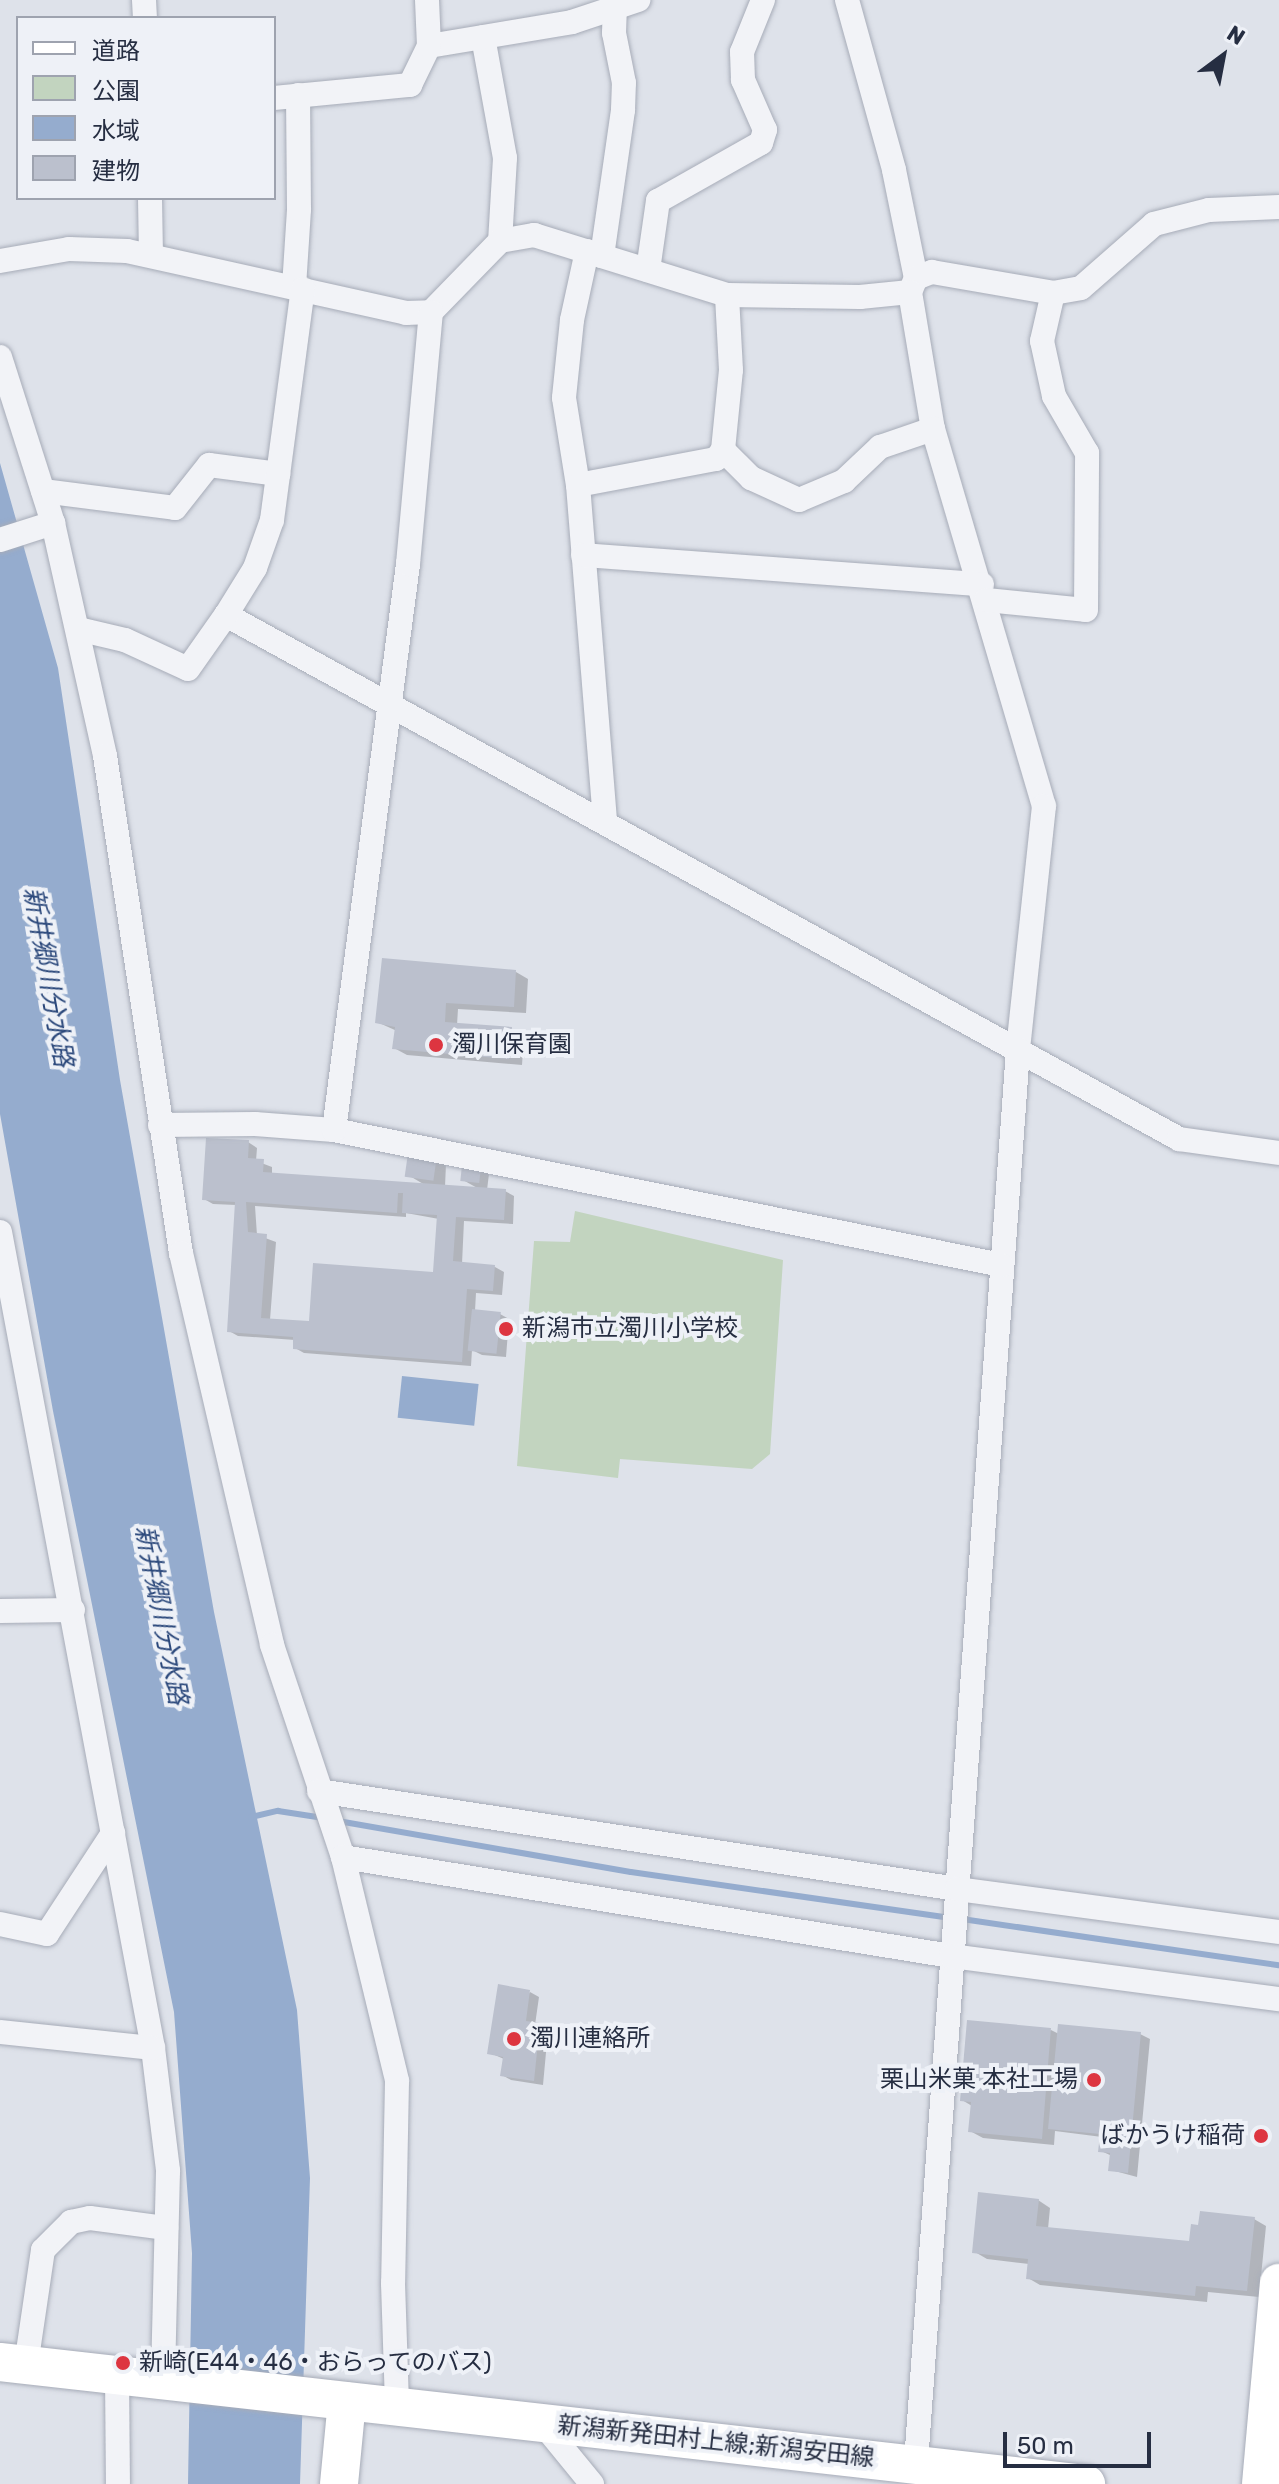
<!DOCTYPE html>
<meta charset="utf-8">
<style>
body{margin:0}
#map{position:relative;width:1279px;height:2484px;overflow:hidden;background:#dee2ea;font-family:Rubik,"Noto Sans JP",sans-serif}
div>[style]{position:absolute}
.green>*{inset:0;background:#c2d4bf}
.water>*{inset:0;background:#95acce;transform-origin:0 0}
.shadow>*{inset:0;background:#0003}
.stream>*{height:6px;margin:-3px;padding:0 3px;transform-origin:3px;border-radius:3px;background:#95acce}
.building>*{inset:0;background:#bbc0cd;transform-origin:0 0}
.roads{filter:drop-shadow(0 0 2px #a7acb8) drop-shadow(0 0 2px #a7acb8)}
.street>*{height:24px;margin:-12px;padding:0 12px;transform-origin:12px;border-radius:12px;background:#f2f3f7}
.primary>*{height:38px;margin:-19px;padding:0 19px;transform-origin:19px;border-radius:19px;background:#fff}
.dots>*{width:22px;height:22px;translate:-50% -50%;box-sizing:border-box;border:4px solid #eef1f7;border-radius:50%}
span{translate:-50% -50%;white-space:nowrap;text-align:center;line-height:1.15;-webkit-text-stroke:8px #eef1f7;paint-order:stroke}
.poi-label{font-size:24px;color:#262e42}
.left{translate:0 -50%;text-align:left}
.right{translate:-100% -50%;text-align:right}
.street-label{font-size:24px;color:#262e42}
.water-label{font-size:26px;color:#2b487b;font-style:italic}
.legend{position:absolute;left:16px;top:16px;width:260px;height:184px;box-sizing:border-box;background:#eef1f7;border:2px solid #9ea3af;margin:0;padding:10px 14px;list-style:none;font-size:24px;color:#262e42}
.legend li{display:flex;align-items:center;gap:16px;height:40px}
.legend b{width:40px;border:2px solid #9ea3af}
.north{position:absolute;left:1183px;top:16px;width:80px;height:80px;-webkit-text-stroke:6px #eef1f7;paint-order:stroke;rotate:32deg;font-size:22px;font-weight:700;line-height:32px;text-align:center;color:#262e42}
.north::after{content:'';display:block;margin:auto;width:28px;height:36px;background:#262e42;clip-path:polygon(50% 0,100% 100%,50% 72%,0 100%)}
.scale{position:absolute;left:1003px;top:2432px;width:148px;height:36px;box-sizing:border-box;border:4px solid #262e42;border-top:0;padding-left:10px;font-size:24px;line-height:28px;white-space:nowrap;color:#262e42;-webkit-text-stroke:6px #eef1f7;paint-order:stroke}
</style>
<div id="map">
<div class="green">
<i style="clip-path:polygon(575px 1211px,783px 1260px,770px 1454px,752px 1469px,620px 1459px,618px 1478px,517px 1466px,534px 1241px,570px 1242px)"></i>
</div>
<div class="water">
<i style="clip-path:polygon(0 463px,58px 668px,120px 1080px,214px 1612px,297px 2010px,310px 2178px,300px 2484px,188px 2484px,192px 2253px,174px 2012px,53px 1411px,0 1114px)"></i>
<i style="left:402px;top:1376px;width:77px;height:42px;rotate:6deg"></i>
</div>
<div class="shadow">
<i style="clip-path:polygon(516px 972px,528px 979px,526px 1013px,458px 1009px,457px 1025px,511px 1029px,524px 1036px,522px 1065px,407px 1055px,394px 1048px,397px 1031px,377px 1022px)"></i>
<i style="clip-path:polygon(evenodd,248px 1142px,257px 1148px,256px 1161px,272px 1167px,272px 1174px,425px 1185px,408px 1175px,436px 1159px,446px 1164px,445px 1187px,479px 1189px,463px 1180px,480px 1169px,489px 1174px,487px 1190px,505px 1191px,514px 1196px,513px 1224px,464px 1221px,462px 1264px,495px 1267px,504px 1272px,502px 1295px,476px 1293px,475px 1311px,500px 1314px,509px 1319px,506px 1357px,482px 1355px,472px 1350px,471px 1366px,304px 1353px,295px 1348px,295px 1340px,238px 1336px,229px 1331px,236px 1205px,213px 1204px,204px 1199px,248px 1142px,255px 1206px,406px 1217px,406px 1213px,439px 1219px,435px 1274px,311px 1323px,270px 1320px,276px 1242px,257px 1235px,255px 1206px)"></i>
<i style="clip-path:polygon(530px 1992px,539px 1997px,535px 2025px,548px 2031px,543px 2085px,511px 2080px,502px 2075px,504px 2059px,490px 2053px)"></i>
<i style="clip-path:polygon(1051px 2030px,1059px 2034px,1140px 2034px,1150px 2039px,1137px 2177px,1111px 2170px,1112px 2156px,1101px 2151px,1102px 2137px,1055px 2131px,1054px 2145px,983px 2138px,970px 2131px,972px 2106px,962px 2100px)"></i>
<i style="clip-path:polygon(1259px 2134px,1267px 2136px,1267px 2140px,1259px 2139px)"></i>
<i style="clip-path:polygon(1038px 2200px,1050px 2208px,1048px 2229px,1191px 2244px,1254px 2219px,1266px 2226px,1259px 2297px,1208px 2292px,1207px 2302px,1040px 2285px,1028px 2278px,1029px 2264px,987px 2259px,975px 2252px)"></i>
</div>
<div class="stream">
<i style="left:251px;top:1817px;width:28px;rotate:-13deg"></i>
<i style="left:278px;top:1811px;width:46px;rotate:8.8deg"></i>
<i style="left:338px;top:1821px;width:297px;rotate:9.9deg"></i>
<i style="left:631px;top:1872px;width:323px;rotate:8.2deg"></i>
<i style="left:962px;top:1919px;width:320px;rotate:8.3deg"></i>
</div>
<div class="building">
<i style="clip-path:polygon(382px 958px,516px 970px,514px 1007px,446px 1003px,445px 1022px,512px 1027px,509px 1059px,392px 1049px,395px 1027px,375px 1023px)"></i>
<i style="clip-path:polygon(evenodd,206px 1138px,249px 1140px,248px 1158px,264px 1159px,263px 1172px,506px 1189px,504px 1220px,456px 1217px,453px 1261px,495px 1265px,493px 1291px,467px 1289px,462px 1362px,293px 1349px,293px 1337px,227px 1332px,235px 1202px,202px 1200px,206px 1138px,398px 1193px,403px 1193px,402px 1213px,437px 1215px,433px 1272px,313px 1263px,309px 1321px,261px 1318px,267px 1234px,248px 1232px,246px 1202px,397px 1213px,398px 1193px)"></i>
<i style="left:408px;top:1153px;width:29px;height:24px;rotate:8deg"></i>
<i style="left:462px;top:1165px;width:19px;height:16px;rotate:6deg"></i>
<i style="left:472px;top:1309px;width:29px;height:42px;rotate:6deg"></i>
<i style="clip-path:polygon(498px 1984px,530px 1990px,526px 2021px,540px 2023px,534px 2081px,500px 2076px,503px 2057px,487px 2054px)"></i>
<i style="clip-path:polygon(967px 2020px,1051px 2028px,1042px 2139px,968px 2132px,971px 2102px,960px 2101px)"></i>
<i style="clip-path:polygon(1058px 2024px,1141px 2032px,1128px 2173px,1108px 2171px,1110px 2153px,1098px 2152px,1100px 2134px,1048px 2129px)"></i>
<i style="clip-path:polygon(978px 2192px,1039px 2199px,1036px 2226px,1189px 2241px,1191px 2224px,1198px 2225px,1200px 2211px,1255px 2217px,1247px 2291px,1196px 2286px,1195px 2296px,1026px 2279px,1028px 2259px,972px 2253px)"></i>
</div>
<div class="roads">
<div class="street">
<i style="left:144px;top:0;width:18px;rotate:87deg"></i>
<i style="left:847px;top:0;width:176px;rotate:74.5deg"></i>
<i style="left:894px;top:170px;width:110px;rotate:78.5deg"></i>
<i style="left:483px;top:37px;width:123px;rotate:79.7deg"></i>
<i style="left:505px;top:158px;width:83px;rotate:93.4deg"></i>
<i style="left:429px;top:46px;width:145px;rotate:-9.5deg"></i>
<i style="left:572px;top:22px;width:70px;rotate:-18.4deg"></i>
<i style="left:274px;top:98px;width:137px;rotate:-5.5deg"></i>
<i style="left:410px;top:85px;width:43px;rotate:-64deg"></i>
<i style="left:429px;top:46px;width:46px;rotate:-92.5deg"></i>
<i style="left:150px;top:198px;width:57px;rotate:89deg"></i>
<i style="left:587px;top:251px;width:71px;rotate:102.3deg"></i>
<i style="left:572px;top:320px;width:78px;rotate:95.9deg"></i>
<i style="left:564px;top:398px;width:88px;rotate:80.9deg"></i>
<i style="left:578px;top:485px;width:338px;rotate:85.4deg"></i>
<i style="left:602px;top:256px;width:148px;rotate:-81.8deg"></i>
<i style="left:623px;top:110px;width:27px;rotate:-88deg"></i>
<i style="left:624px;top:83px;width:51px;rotate:-101.3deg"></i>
<i style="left:614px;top:33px;width:26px;rotate:-88deg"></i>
<i style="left:0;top:261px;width:70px;rotate:-9.9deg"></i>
<i style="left:69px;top:249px;width:58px;rotate:2deg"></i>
<i style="left:127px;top:251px;width:286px;rotate:12.5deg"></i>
<i style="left:406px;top:313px;width:25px;rotate:-2deg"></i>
<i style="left:431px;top:312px;width:99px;rotate:-45.8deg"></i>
<i style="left:500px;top:241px;width:35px;rotate:-10deg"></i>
<i style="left:534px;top:235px;width:202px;rotate:17.3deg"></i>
<i style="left:727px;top:295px;width:133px;rotate:0.9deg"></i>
<i style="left:860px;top:297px;width:50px;rotate:-5.7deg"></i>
<i style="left:910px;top:292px;width:15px;rotate:-67deg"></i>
<i style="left:916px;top:278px;width:17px;rotate:-21deg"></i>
<i style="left:932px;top:272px;width:123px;rotate:9.8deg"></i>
<i style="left:1053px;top:293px;width:28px;rotate:-10deg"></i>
<i style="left:1081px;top:288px;width:97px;rotate:-41.2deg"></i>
<i style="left:1154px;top:224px;width:57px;rotate:-14.3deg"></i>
<i style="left:1209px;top:210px;width:70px;rotate:-2.5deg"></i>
<i style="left:648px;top:270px;width:70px;rotate:-81.8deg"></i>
<i style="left:658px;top:201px;width:118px;rotate:-29.4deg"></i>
<i style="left:761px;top:143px;width:14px;rotate:-73deg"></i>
<i style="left:765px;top:130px;width:55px;rotate:-113.7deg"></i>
<i style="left:743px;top:80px;width:28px;rotate:-92deg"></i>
<i style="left:742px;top:52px;width:56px;rotate:-68deg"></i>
<i style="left:294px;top:287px;width:78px;rotate:-86.3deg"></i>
<i style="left:299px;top:209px;width:114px;rotate:-90.5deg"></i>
<i style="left:910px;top:292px;width:139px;rotate:80.5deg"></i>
<i style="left:933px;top:429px;width:393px;rotate:73.6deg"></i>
<i style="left:1044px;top:806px;width:245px;rotate:96.1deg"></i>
<i style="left:1018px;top:1050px;width:1417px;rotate:94.13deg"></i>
<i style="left:0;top:357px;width:174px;rotate:72.3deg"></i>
<i style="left:53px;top:523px;width:239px;rotate:77.4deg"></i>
<i style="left:105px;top:756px;width:503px;rotate:81.31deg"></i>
<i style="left:181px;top:1253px;width:402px;rotate:76.9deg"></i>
<i style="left:272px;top:1645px;width:224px;rotate:71.5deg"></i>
<i style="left:343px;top:1857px;width:230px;rotate:76.4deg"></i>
<i style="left:397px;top:2081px;width:202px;rotate:91.1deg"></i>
<i style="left:393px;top:2283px;width:121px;rotate:88.1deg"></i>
<i style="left:723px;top:450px;width:40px;rotate:45deg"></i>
<i style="left:751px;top:478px;width:53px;rotate:24.6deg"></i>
<i style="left:799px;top:500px;width:49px;rotate:-22.9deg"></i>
<i style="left:844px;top:481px;width:50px;rotate:-43.4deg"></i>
<i style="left:880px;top:447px;width:56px;rotate:-18.8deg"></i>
<i style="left:578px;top:485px;width:140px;rotate:-10.7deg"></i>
<i style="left:716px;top:459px;width:11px;rotate:-52deg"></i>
<i style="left:723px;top:450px;width:80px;rotate:-84.3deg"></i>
<i style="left:731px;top:370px;width:75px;rotate:-93.1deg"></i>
<i style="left:43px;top:491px;width:133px;rotate:7.3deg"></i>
<i style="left:175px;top:508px;width:55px;rotate:-51.7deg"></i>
<i style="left:209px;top:465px;width:70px;rotate:7.4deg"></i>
<i style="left:0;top:540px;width:56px;rotate:-17.8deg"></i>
<i style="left:583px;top:555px;width:400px;rotate:4.2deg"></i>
<i style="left:986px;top:600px;width:100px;rotate:5.7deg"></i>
<i style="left:1086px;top:610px;width:157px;rotate:-89.6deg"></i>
<i style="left:1087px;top:453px;width:66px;rotate:-120.1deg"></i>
<i style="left:1054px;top:396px;width:56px;rotate:-102.3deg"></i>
<i style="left:1042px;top:341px;width:49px;rotate:-77.1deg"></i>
<i style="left:226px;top:615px;width:1088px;rotate:28.8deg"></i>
<i style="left:1179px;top:1139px;width:101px;rotate:8deg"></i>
<i style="left:78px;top:629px;width:48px;rotate:13.2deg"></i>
<i style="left:125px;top:640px;width:69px;rotate:24.7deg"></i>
<i style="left:188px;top:669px;width:66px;rotate:-54.9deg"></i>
<i style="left:226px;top:615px;width:55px;rotate:-58.3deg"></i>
<i style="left:255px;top:568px;width:51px;rotate:-70.5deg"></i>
<i style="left:272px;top:520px;width:233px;rotate:-82.4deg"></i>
<i style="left:160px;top:1125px;width:95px;rotate:-0.6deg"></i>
<i style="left:255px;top:1124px;width:79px;rotate:4.3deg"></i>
<i style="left:334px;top:1130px;width:681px;rotate:11.44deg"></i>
<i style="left:334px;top:1130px;width:571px;rotate:-82.55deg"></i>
<i style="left:408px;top:564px;width:253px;rotate:-84.8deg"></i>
<i style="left:0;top:1232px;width:830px;rotate:79.38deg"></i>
<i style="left:153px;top:2048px;width:124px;rotate:83deg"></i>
<i style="left:168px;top:2171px;width:209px;rotate:91.4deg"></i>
<i style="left:0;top:1611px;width:73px;rotate:-0.8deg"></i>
<i style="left:319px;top:1791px;width:645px;rotate:8.73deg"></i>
<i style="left:957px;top:1889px;width:325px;rotate:7.6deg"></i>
<i style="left:343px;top:1857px;width:616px;rotate:9.25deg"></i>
<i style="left:951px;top:1956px;width:331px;rotate:7.5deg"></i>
<i style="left:0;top:1924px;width:48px;rotate:12deg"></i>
<i style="left:47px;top:1934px;width:121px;rotate:-56.8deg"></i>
<i style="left:0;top:2032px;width:154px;rotate:6deg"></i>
<i style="left:26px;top:2365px;width:116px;rotate:-81.6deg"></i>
<i style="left:43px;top:2250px;width:40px;rotate:-45deg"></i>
<i style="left:71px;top:2222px;width:19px;rotate:-12deg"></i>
<i style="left:90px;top:2218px;width:77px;rotate:7.5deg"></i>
<i style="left:117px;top:2375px;width:109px;rotate:89.5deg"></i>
<i style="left:542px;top:2423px;width:79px;rotate:50.7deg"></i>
</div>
<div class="primary">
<i style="left:0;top:2362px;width:1093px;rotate:6.41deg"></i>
<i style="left:339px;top:2484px;width:83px;rotate:-84.5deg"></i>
<i style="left:1261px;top:2484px;width:202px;rotate:-84.9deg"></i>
</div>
</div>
<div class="dots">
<i style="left:436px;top:1045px;background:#dd3540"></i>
<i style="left:506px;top:1329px;background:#dd3540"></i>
<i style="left:514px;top:2039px;background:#dd3540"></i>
<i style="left:1094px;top:2080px;background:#dd3540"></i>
<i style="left:1261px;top:2136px;background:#dd3540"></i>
<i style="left:123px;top:2363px;background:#dd3540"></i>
</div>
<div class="poi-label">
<span class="left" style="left:452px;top:1045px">濁川保育園</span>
<span class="left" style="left:522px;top:1329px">新潟市立濁川小学校</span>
<span class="left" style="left:530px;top:2039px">濁川連絡所</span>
<span class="right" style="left:1078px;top:2080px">栗山米菓 本社工場</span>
<span class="right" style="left:1245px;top:2136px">ばかうけ稲荷</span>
<span class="left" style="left:139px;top:2363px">新崎(E44・46・おらってのバス)</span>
</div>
<div class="street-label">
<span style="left:716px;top:2442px;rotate:6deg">新潟新発田村上線;新潟安田線</span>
</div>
<div class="water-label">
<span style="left:48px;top:977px;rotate:80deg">新井郷川分水路</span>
<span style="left:161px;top:1615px;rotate:79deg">新井郷川分水路</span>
</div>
<ul class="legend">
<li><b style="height:10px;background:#fff"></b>道路</li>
<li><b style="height:22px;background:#c2d4bf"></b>公園</li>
<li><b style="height:22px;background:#95acce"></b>水域</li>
<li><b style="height:22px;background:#bbc0cd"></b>建物</li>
</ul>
<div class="north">N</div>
<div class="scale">50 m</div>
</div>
